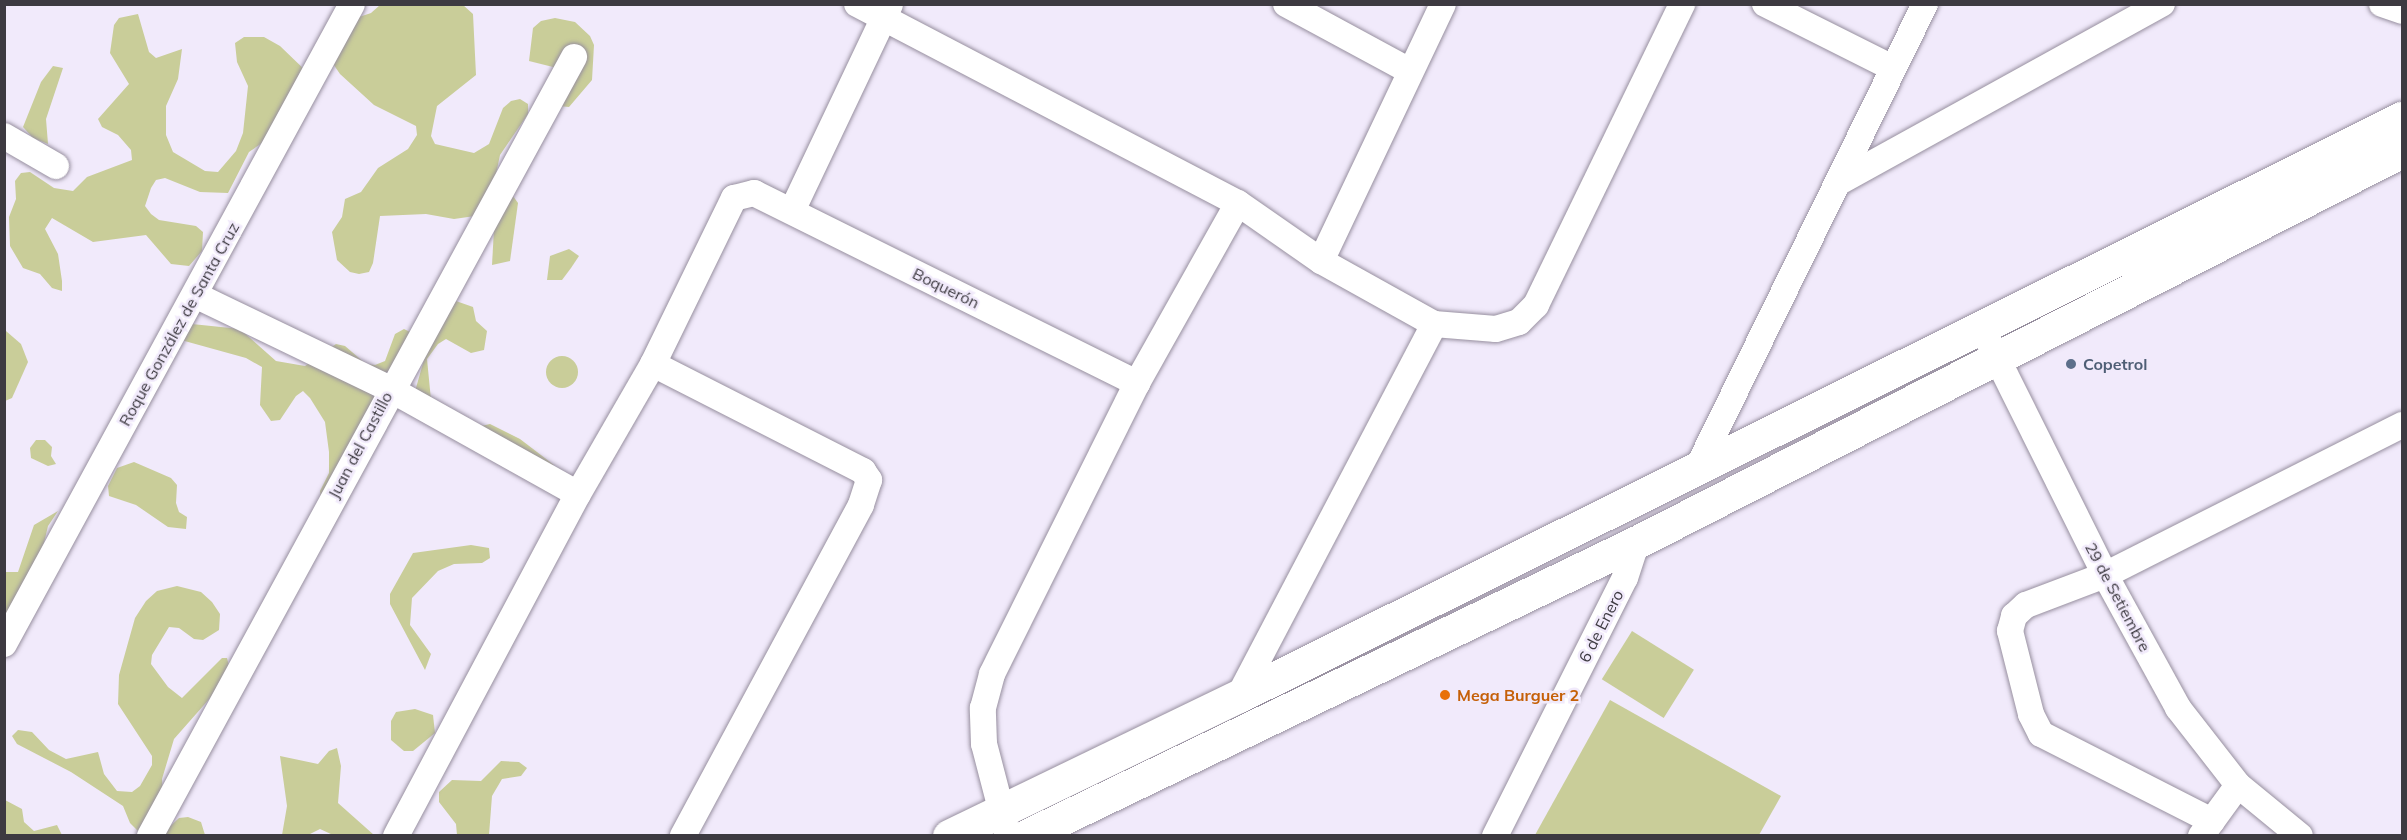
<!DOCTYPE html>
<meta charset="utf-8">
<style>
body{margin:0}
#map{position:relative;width:2407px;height:840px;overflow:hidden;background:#f1eafb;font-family:Mulish,sans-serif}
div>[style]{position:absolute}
.green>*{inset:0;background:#c9cd99;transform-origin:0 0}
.round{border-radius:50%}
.roads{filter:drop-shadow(0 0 2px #978f9f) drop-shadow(0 0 2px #978f9f)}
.minor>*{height:26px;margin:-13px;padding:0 13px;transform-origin:13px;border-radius:13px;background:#fff}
.highway>*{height:33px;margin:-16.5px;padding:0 16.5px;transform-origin:16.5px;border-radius:16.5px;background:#fff}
.dots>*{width:16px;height:16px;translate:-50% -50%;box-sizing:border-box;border:3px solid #f1eafb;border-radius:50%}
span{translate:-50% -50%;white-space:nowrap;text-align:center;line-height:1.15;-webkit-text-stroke:5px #f1eafb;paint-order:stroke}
.street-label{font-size:16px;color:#3d3a41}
.service-label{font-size:16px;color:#4e5e75;font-weight:700}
.left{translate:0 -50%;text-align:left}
.food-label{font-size:16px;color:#c56008;font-weight:700}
.frame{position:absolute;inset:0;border:6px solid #3d3a41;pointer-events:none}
</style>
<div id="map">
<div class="green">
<i style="clip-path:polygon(380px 5px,463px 5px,473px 14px,476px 75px,437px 106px,431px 136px,435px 144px,474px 153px,489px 144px,503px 108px,511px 101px,520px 99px,528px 104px,528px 114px,500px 155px,494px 184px,475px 216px,454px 219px,426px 214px,380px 216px,373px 263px,369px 272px,359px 274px,350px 272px,337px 260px,332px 232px,342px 217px,345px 199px,361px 192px,378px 168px,408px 149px,417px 135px,416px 126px,374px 105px,340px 74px,325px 52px,353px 19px,371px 13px)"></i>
<i style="clip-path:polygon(138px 14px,149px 52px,156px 58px,182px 49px,178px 79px,166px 106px,166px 135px,173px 152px,205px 171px,218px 172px,236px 151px,243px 133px,248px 86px,237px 62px,235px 43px,244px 37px,264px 37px,280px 46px,307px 72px,272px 136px,249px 152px,228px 193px,200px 192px,165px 178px,156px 180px,151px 188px,145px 206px,151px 214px,159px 220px,196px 226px,203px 232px,202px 251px,189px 266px,171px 264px,146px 235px,93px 242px,52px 218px,45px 229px,58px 254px,62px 281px,62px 291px,52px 288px,40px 274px,23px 268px,10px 246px,9px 217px,16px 199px,15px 181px,21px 173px,30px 172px,54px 188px,73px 191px,87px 177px,132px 160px,131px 150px,118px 135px,102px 127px,98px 119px,129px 84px,110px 53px,114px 25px,119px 18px)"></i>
<i style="clip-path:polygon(555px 18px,575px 22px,590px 36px,594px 45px,592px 80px,569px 107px,559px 106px,557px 68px,529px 61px,533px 28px,541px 21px)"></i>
<i style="clip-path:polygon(53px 66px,63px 68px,46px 119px,48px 144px,33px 138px,23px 127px,41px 82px)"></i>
<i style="clip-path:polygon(513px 196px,518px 203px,510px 261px,492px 265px,494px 229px)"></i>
<i style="clip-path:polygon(569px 249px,579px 256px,571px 268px,562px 280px,547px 280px,550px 256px)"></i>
<i style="clip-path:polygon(456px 301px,473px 307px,476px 321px,487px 331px,484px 350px,471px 353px,446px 339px,438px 344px,427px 359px,431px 400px,412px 402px,427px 349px)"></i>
<i style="clip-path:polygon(192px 324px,240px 329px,276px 361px,305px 366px,336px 344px,345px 346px,366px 364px,375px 365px,385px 361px,395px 334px,404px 329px,412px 333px,321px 499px,320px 491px,329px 473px,329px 452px,325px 422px,310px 398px,303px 391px,296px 396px,280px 420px,271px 421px,260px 405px,262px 367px,246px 358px,181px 340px)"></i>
<i style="clip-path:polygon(6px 331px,21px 344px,28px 362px,12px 398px,5px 401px)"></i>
<i class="round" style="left:546px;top:356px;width:32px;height:32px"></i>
<i style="clip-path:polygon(490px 424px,520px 439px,554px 465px,559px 463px,546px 468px,481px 426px)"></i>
<i style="clip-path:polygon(36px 440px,45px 440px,52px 447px,51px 456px,56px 464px,48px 466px,31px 458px,30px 448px)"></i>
<i style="clip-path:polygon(134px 462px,171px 478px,177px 485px,176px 503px,179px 512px,187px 517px,186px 529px,168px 527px,136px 505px,109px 496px,108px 486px,117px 468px)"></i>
<i style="clip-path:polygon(58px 511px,48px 526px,39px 564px,5px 621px,5px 572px,18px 572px,34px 525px)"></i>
<i style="clip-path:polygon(471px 545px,489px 548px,490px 558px,482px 563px,454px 564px,438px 571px,412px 598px,410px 625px,431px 654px,425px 670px,390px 604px,390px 594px,413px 553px)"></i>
<i style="clip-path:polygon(177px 586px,201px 592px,212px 602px,220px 614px,219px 630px,203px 640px,194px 639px,179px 628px,169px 627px,152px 655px,151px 664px,168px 687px,182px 698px,222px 658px,227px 658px,229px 666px,219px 688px,174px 739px,162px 779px,165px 831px,179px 818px,188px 817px,201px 822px,205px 835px,142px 835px,130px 823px,123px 806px,71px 772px,17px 744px,12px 736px,18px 730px,32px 732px,49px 750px,66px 759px,98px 752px,104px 774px,117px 791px,132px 792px,140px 786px,152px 765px,152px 756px,118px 704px,119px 675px,135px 618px,146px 601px,157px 591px)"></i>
<i style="left:1632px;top:631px;width:73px;height:57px;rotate:32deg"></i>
<i style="clip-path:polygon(1610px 700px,1781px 796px,1759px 835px,1535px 835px)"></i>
<i style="clip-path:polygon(415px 709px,433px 715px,435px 733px,413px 751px,404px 751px,391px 740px,391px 721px,396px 712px)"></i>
<i style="clip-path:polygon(337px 748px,341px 766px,338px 803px,374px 835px,333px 835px,320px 829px,308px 835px,282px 835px,287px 806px,280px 756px,318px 764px,329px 751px)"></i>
<i style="clip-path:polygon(501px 761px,519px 762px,527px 768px,521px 776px,502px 779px,492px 796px,489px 835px,457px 835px,456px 824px,439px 802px,439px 792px,452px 780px,481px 781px)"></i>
<i style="clip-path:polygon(5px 800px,22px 809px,24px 822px,34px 831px,57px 825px,62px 835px,5px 835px)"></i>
</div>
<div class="roads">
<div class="minor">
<i style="left:857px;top:4px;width:430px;rotate:27.6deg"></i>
<i style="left:1238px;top:203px;width:101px;rotate:34.9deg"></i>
<i style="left:1321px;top:261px;width:129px;rotate:29.1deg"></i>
<i style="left:1434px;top:324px;width:62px;rotate:4.6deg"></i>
<i style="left:1496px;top:329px;width:24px;rotate:-17deg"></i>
<i style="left:1519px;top:322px;width:24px;rotate:-45deg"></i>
<i style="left:1536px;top:305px;width:335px;rotate:-64.1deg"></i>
<i style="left:1286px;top:4px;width:141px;rotate:28.4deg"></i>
<i style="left:1765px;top:4px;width:143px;rotate:26.6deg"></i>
<i style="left:2382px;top:4px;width:21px;rotate:19deg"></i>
<i style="left:4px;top:136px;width:60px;rotate:30deg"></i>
<i style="left:1839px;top:182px;width:369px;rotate:-28.9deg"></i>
<i style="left:792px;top:211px;width:228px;rotate:-64.6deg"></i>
<i style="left:1321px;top:261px;width:284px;rotate:-64.6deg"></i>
<i style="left:195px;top:295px;width:216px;rotate:25.7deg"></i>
<i style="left:390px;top:389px;width:215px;rotate:29.2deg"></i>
<i style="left:1981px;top:326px;width:278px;rotate:63.5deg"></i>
<i style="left:2105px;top:575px;width:152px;rotate:61.2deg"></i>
<i style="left:2178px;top:708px;width:98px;rotate:52.1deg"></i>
<i style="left:2238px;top:785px;width:80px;rotate:39.4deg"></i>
<i style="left:653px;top:364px;width:236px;rotate:27deg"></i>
<i style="left:863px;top:471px;width:11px;rotate:56deg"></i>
<i style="left:869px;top:480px;width:26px;rotate:108deg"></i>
<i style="left:861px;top:505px;width:376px;rotate:118.3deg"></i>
<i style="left:1697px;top:469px;width:518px;rotate:-63.88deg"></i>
<i style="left:4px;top:644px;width:728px;rotate:-61.46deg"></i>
<i style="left:1239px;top:696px;width:420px;rotate:-62.3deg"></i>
<i style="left:2212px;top:821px;width:192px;rotate:-153deg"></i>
<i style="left:2041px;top:734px;width:22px;rotate:-117deg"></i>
<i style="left:2031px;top:714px;width:86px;rotate:-104.2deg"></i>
<i style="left:2010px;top:631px;width:16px;rotate:-75deg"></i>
<i style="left:2014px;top:616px;width:16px;rotate:-43deg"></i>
<i style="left:2026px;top:605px;width:85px;rotate:-20.8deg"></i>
<i style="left:2105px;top:575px;width:333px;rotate:-26.8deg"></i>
<i style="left:150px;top:836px;width:887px;rotate:-61.44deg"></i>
<i style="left:396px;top:836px;width:387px;rotate:-62deg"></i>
<i style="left:578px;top:494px;width:150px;rotate:-60deg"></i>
<i style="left:653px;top:364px;width:185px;rotate:-64deg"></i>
<i style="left:734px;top:198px;width:21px;rotate:-14deg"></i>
<i style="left:754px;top:193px;width:428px;rotate:26.4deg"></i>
<i style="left:1008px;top:836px;width:95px;rotate:-104.6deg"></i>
<i style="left:984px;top:744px;width:36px;rotate:-92deg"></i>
<i style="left:983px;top:708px;width:35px;rotate:-75deg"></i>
<i style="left:992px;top:674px;width:325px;rotate:-63.5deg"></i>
<i style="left:1137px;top:383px;width:206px;rotate:-60.7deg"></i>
<i style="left:1495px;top:836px;width:289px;rotate:-63.3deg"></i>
<i style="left:1625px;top:578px;width:38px;rotate:-72deg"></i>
<i style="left:2201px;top:836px;width:63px;rotate:-54deg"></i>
</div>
<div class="highway">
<i style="left:949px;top:836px;width:322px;rotate:-25.8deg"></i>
<i style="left:1239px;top:696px;width:1299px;rotate:-26.43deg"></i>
<i style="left:1026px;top:836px;width:678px;rotate:-25.7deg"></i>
<i style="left:1637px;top:542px;width:859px;rotate:-27.07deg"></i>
</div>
</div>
<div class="dots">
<i style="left:2071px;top:364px;background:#5c6f8a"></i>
<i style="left:1445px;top:695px;background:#e8710a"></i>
</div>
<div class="street-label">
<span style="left:946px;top:288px;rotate:26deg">Boquerón</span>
<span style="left:179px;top:324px;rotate:-61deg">Roque González de Santa Cruz</span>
<span style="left:360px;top:445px;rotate:-62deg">Juan del Castillo</span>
<span style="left:2118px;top:597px;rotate:62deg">29 de Setiembre</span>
<span style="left:1601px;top:626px;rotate:-63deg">6 de Enero</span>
</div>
<div class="service-label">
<span class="left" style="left:2083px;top:364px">Copetrol</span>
</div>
<div class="food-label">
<span class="left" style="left:1457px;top:695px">Mega Burguer 2</span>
</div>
<div class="frame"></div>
</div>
